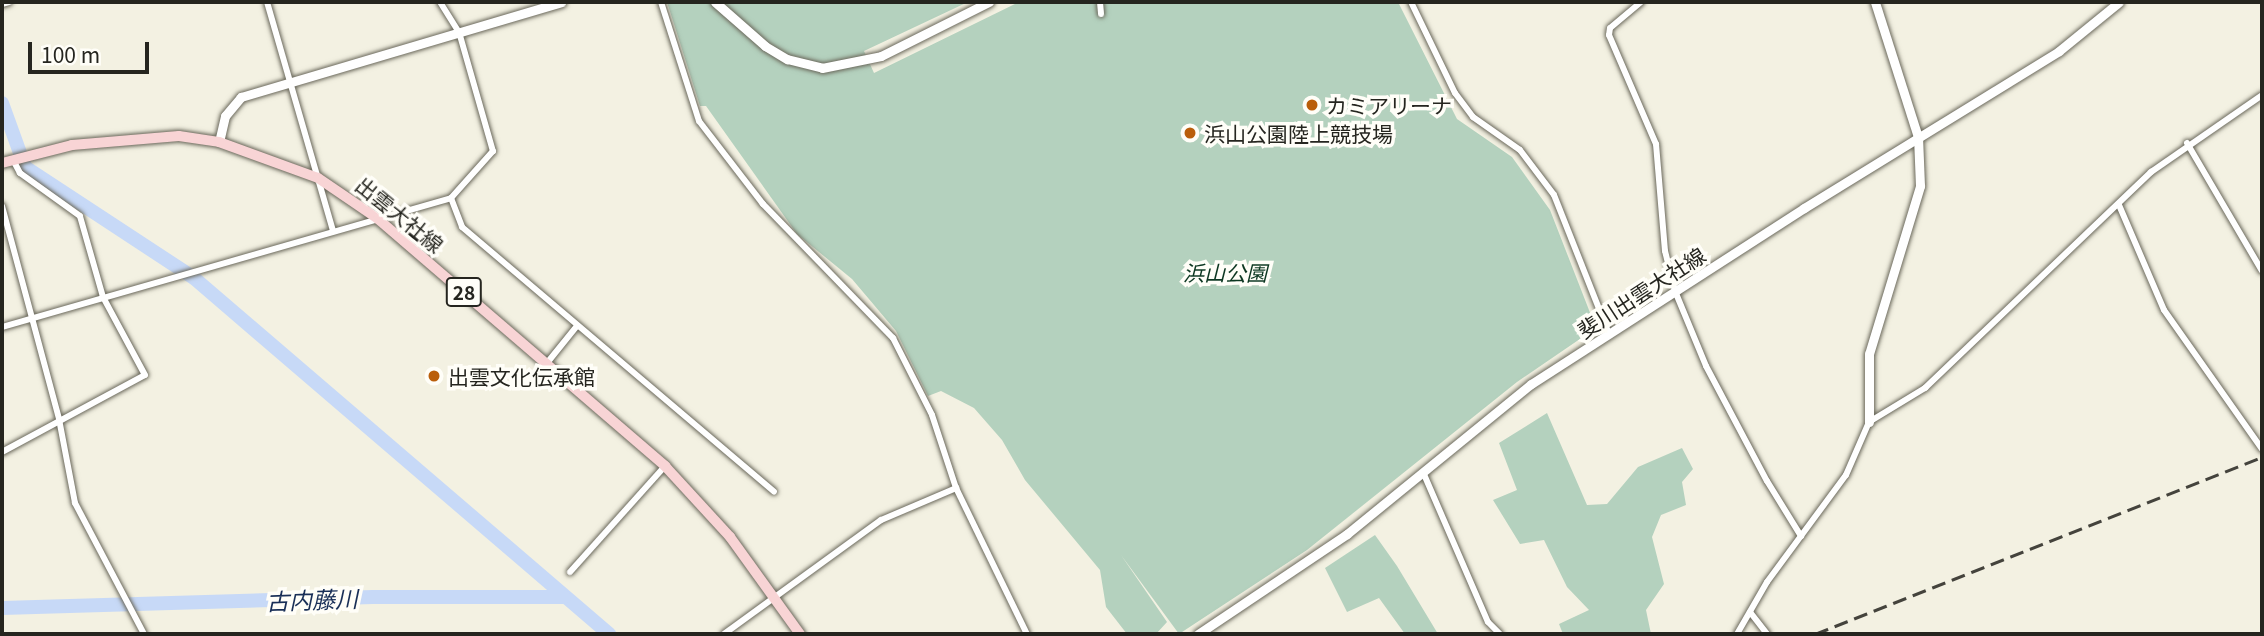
<!DOCTYPE html>
<meta charset="utf-8">
<style>
body{margin:0}
#map{position:relative;width:2264px;height:636px;overflow:hidden;background:#f3f1e2;font-family:Georgia,"Noto Sans JP",serif}
div>[style]{position:absolute}
.green>*{inset:0;background:#b4d1be}
.river>*{height:14px;margin:-7px;padding:0 7px;transform-origin:7px;border-radius:7px;background:#c7d9f7}
.roads{filter:drop-shadow(0 0 2px #6a685b) drop-shadow(0 0 2px #6a685b)}
.street>*{height:6px;margin:-3px;padding:0 3px;transform-origin:3px;border-radius:3px;background:#fff}
.secondary>*{height:9px;margin:-4.5px;padding:0 4.5px;transform-origin:4.5px;border-radius:4.5px;background:#fff}
.primary>*{height:10px;margin:-5px;padding:0 5px;transform-origin:5px;border-radius:5px;background:#f8d4d5}
.rail>*{height:2.5px;margin-top:-1.25px;transform-origin:0;background:repeating-linear-gradient(90deg,#44433c 0 14px,transparent 0 21px)}
.dots>*{width:19px;height:19px;translate:-50% -50%;box-sizing:border-box;border:4px solid #fffef8;border-radius:50%}
span{translate:-50% -50%;white-space:nowrap;text-align:center;line-height:1.15;-webkit-text-stroke:7px #fffef8;paint-order:stroke}
.shield-label span{padding:2px 5px;background:#fffef8;border:2px solid;border-radius:5px;-webkit-text-stroke-width:0}
.shield-label{font-size:19px;color:#25251f;font-weight:700}
.poi-label{font-size:21px;color:#25251f}
.left{translate:0 -50%;text-align:left}
.street-label{font-size:21px;color:#25251f}
.park-label{font-size:21px;color:#0c3721;font-style:italic}
.water-label{font-size:23px;color:#192f57;font-style:italic}
.frame{position:absolute;inset:0;border:4px solid #25251f;pointer-events:none}
.scale{position:absolute;left:28px;top:42px;width:121px;height:32px;box-sizing:border-box;border:4px solid #25251f;border-top:0;padding-left:9px;font-size:21px;line-height:24px;white-space:nowrap;color:#25251f;-webkit-text-stroke:5px #fffef8;paint-order:stroke}
</style>
<div id="map">
<div class="green">
<i style="clip-path:polygon(667px 2px,968px 2px,864px 51px,874px 73px,1019px 2px,1398px 2px,1457px 119px,1512px 157px,1550px 210px,1596px 328px,1517px 382px,1307px 550px,1179px 634px,1121px 555px,1167px 622px,1156px 634px,1127px 634px,1106px 607px,1100px 570px,1025px 480px,1002px 440px,974px 408px,941px 391px,928px 396px,896px 331px,852px 279px,797px 234px,706px 106px,700px 106px)"></i>
<i style="clip-path:polygon(1547px 413px,1587px 505px,1607px 504px,1638px 467px,1682px 448px,1693px 469px,1682px 482px,1686px 505px,1661px 515px,1652px 537px,1664px 584px,1646px 610px,1651px 634px,1563px 634px,1559px 624px,1589px 610px,1567px 587px,1544px 540px,1520px 544px,1493px 500px,1517px 490px,1499px 443px)"></i>
<i style="clip-path:polygon(1375px 535px,1397px 566px,1438px 634px,1405px 634px,1379px 598px,1347px 612px,1325px 568px)"></i>
</div>
<div class="river">
<i style="left:2px;top:103px;width:68px;rotate:70.2deg"></i>
<i style="left:25px;top:167px;width:202px;rotate:33.3deg"></i>
<i style="left:194px;top:278px;width:547px;rotate:40.62deg"></i>
<i style="left:2px;top:608px;width:371px;rotate:-1.7deg"></i>
<i style="left:373px;top:597px;width:191px"></i>
</div>
<div class="roads">
<div class="street">
<i style="left:267px;top:2px;width:238px;rotate:73.9deg"></i>
<i style="left:440px;top:2px;width:36px;rotate:58deg"></i>
<i style="left:459px;top:32px;width:124px;rotate:74.1deg"></i>
<i style="left:493px;top:151px;width:63px;rotate:131.8deg"></i>
<i style="left:451px;top:198px;width:31px;rotate:69deg"></i>
<i style="left:462px;top:227px;width:409px;rotate:40.3deg"></i>
<i style="left:661px;top:2px;width:125px;rotate:72.3deg"></i>
<i style="left:699px;top:121px;width:105px;rotate:52.4deg"></i>
<i style="left:763px;top:204px;width:187px;rotate:45.9deg"></i>
<i style="left:893px;top:338px;width:86px;rotate:63.1deg"></i>
<i style="left:932px;top:415px;width:77px;rotate:71.8deg"></i>
<i style="left:956px;top:488px;width:162px;rotate:64.1deg"></i>
<i style="left:1100px;top:2px;width:12px;rotate:85deg"></i>
<i style="left:1411px;top:2px;width:101px;rotate:64.2deg"></i>
<i style="left:1455px;top:93px;width:30px;rotate:53deg"></i>
<i style="left:1473px;top:117px;width:57px;rotate:35.1deg"></i>
<i style="left:1520px;top:150px;width:56px;rotate:52.9deg"></i>
<i style="left:1554px;top:195px;width:149px;rotate:68.4deg"></i>
<i style="left:1641px;top:2px;width:40px;rotate:140deg"></i>
<i style="left:1610px;top:28px;width:7px;rotate:98deg"></i>
<i style="left:1609px;top:35px;width:119px;rotate:66.7deg"></i>
<i style="left:1656px;top:144px;width:107px;rotate:85.2deg"></i>
<i style="left:1665px;top:251px;width:41px;rotate:76deg"></i>
<i style="left:1675px;top:291px;width:81px;rotate:67.5deg"></i>
<i style="left:1706px;top:366px;width:130px;rotate:62.1deg"></i>
<i style="left:1767px;top:481px;width:65px;rotate:58.3deg"></i>
<i style="left:2px;top:4px;width:7px;rotate:-16deg"></i>
<i style="left:2187px;top:143px;width:148px;rotate:59.6deg"></i>
<i style="left:2119px;top:205px;width:114px;rotate:66.8deg"></i>
<i style="left:2164px;top:310px;width:170px;rotate:54.8deg"></i>
<i style="left:2px;top:206px;width:220px;rotate:75deg"></i>
<i style="left:59px;top:419px;width:86px;rotate:79.2deg"></i>
<i style="left:75px;top:503px;width:148px;rotate:62.2deg"></i>
<i style="left:2px;top:327px;width:467px;rotate:-16deg"></i>
<i style="left:547px;top:363px;width:48px;rotate:-51deg"></i>
<i style="left:2px;top:452px;width:162px;rotate:-28.3deg"></i>
<i style="left:145px;top:375px;width:89px;rotate:-118.3deg"></i>
<i style="left:103px;top:297px;width:84px;rotate:-105.9deg"></i>
<i style="left:80px;top:216px;width:74px;rotate:-144.4deg"></i>
<i style="left:20px;top:173px;width:15px;rotate:-118deg"></i>
<i style="left:1423px;top:472px;width:163px;rotate:66.6deg"></i>
<i style="left:1488px;top:622px;width:17px;rotate:45deg"></i>
<i style="left:570px;top:572px;width:142px;rotate:-48.1deg"></i>
<i style="left:1750px;top:612px;width:28px;rotate:52deg"></i>
<i style="left:724px;top:634px;width:194px;rotate:-36deg"></i>
<i style="left:881px;top:520px;width:82px;rotate:-23.1deg"></i>
<i style="left:1737px;top:634px;width:60px;rotate:-60deg"></i>
<i style="left:1767px;top:582px;width:133px;rotate:-53.6deg"></i>
<i style="left:1846px;top:475px;width:58px;rotate:-66.5deg"></i>
<i style="left:1869px;top:422px;width:66px;rotate:-31.3deg"></i>
<i style="left:1925px;top:388px;width:313px;rotate:-43.7deg"></i>
<i style="left:2151px;top:172px;width:135px;rotate:-34.7deg"></i>
</div>
<div class="secondary">
<i style="left:715px;top:2px;width:67px;rotate:41.3deg"></i>
<i style="left:765px;top:46px;width:26px;rotate:31deg"></i>
<i style="left:787px;top:59px;width:36px;rotate:14deg"></i>
<i style="left:822px;top:68px;width:60px;rotate:-11.5deg"></i>
<i style="left:881px;top:56px;width:121px;rotate:-26.6deg"></i>
<i style="left:219px;top:142px;width:27px;rotate:-77deg"></i>
<i style="left:225px;top:116px;width:25px;rotate:-50deg"></i>
<i style="left:241px;top:97px;width:334px;rotate:-16.5deg"></i>
<i style="left:1869px;top:422px;width:68px;rotate:-90deg"></i>
<i style="left:1869px;top:354px;width:176px;rotate:-73.1deg"></i>
<i style="left:1920px;top:186px;width:49px;rotate:-92.3deg"></i>
<i style="left:1918px;top:137px;width:142px;rotate:-107.7deg"></i>
<i style="left:1198px;top:634px;width:179px;rotate:-33.9deg"></i>
<i style="left:1347px;top:534px;width:237px;rotate:-39.2deg"></i>
<i style="left:1531px;top:384px;width:325px;rotate:-32.8deg"></i>
<i style="left:1804px;top:208px;width:299px;rotate:-31.6deg"></i>
<i style="left:2059px;top:51px;width:77px;rotate:-39.2deg"></i>
</div>
<div class="primary">
<i style="left:2px;top:163px;width:72px;rotate:-14.4deg"></i>
<i style="left:72px;top:145px;width:107px;rotate:-4.8deg"></i>
<i style="left:179px;top:136px;width:40px;rotate:8.5deg"></i>
<i style="left:219px;top:142px;width:105px;rotate:20deg"></i>
<i style="left:318px;top:178px;width:73px;rotate:34.3deg"></i>
<i style="left:378px;top:219px;width:379px;rotate:40.7deg"></i>
<i style="left:665px;top:466px;width:96px;rotate:47.5deg"></i>
<i style="left:730px;top:537px;width:120px;rotate:54.2deg"></i>
</div>
</div>
<div class="rail">
<i style="left:1815px;top:634px;width:481px;rotate:-21.6deg"></i>
</div>
<div class="dots">
<i style="left:1312px;top:105px;background:#ba5e0a"></i>
<i style="left:1190px;top:133px;background:#ba5e0a"></i>
<i style="left:434px;top:376px;background:#ba5e0a"></i>
</div>
<div class="shield-label">
<span style="left:464px;top:292px">28</span>
</div>
<div class="poi-label">
<span class="left" style="left:1326px;top:105px">カミアリーナ</span>
<span class="left" style="left:1204px;top:133px">浜山公園陸上競技場</span>
<span class="left" style="left:448px;top:376px">出雲文化伝承館</span>
</div>
<div class="street-label">
<span style="left:400px;top:214px;rotate:39deg">出雲大社線</span>
<span style="left:1641px;top:292px;rotate:-33deg">斐川出雲大社線</span>
</div>
<div class="park-label">
<span style="left:1225px;top:272px">浜山公園</span>
</div>
<div class="water-label">
<span style="left:312px;top:599px;rotate:-2deg">古内藤川</span>
</div>
<div class="frame"></div>
<div class="scale">100 m</div>
</div>
